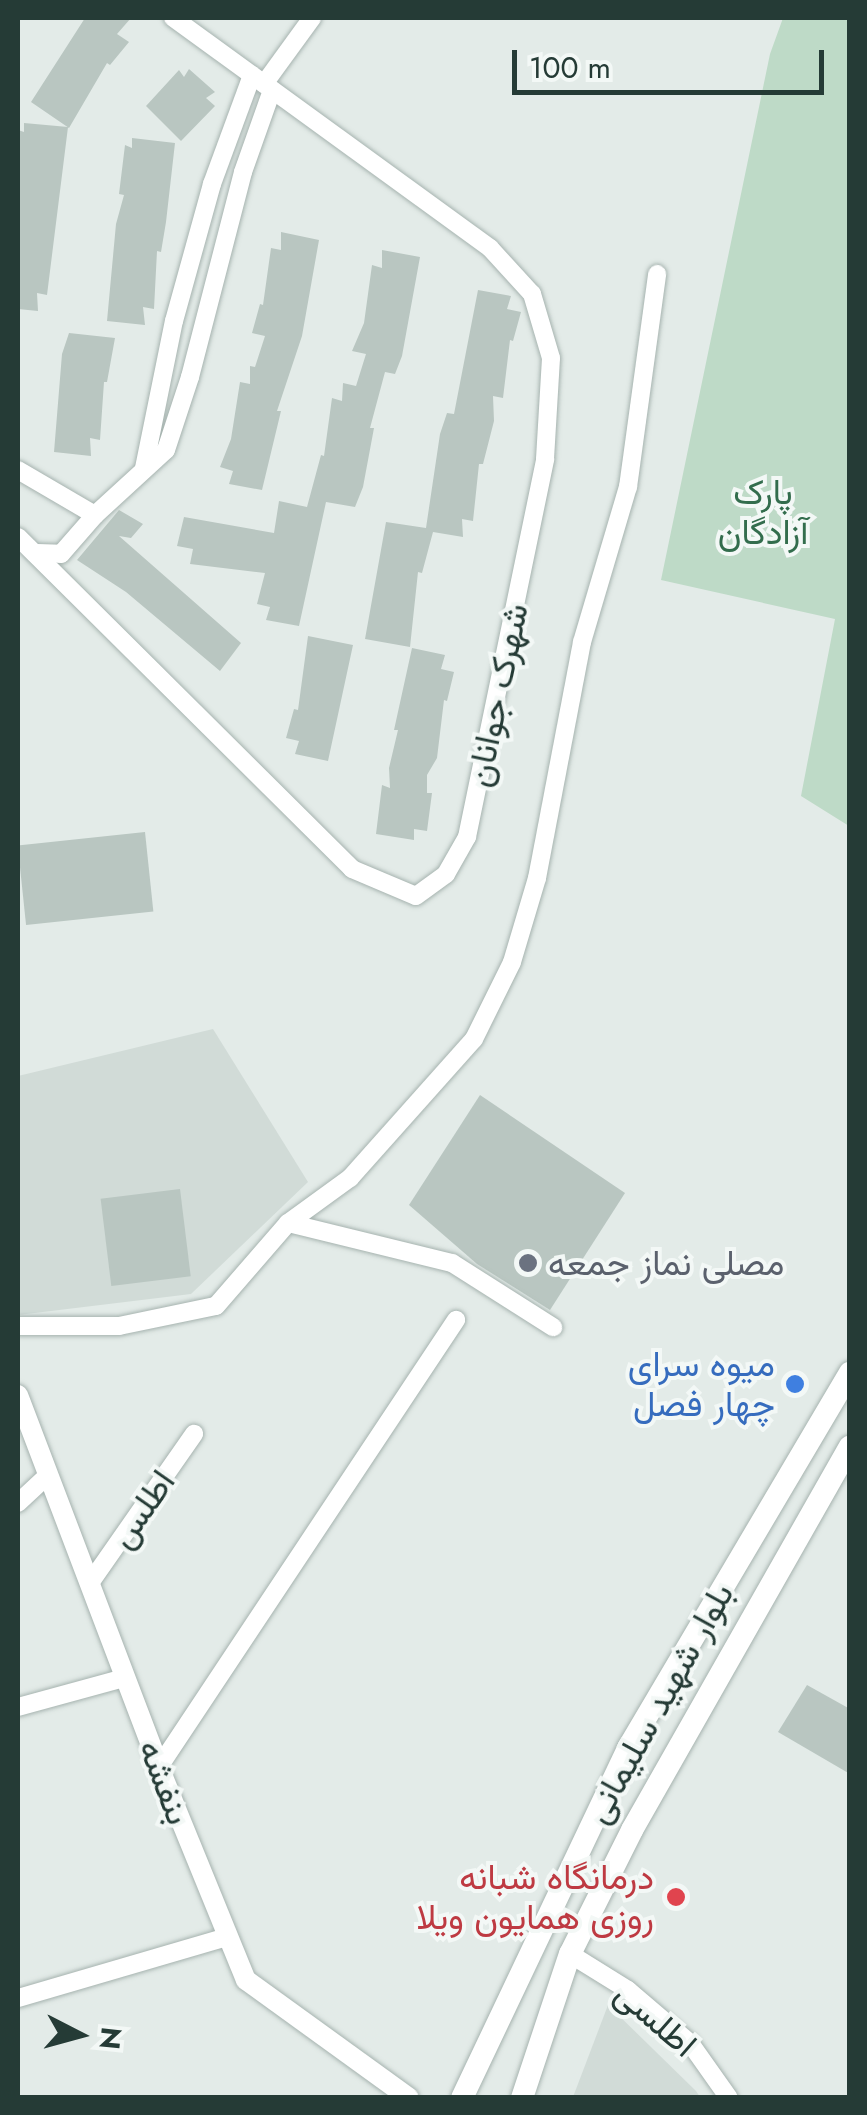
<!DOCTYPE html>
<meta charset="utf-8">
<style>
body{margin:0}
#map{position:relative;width:867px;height:2115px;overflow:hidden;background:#e3ebe8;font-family:Jost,Vazirmatn,sans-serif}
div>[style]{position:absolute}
.built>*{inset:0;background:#d1dbd7}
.green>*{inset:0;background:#bedac7}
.building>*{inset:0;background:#b9c6c1;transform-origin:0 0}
.roads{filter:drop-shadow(0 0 2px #a6b3af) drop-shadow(0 0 2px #a6b3af)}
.minor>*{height:18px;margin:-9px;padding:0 9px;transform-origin:9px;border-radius:9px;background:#fff}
.tertiary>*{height:20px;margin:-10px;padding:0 10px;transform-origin:10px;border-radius:10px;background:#fff}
.secondary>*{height:22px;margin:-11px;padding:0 11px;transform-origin:11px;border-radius:11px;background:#fff}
.dots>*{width:28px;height:28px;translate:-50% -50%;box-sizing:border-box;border:5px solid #f3f8f6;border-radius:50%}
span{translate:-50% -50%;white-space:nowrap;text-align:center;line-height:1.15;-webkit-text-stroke:8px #f3f8f6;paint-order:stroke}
.park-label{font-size:35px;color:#336d4d}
.street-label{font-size:35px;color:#253b36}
.worship-label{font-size:35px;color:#5b616d}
.left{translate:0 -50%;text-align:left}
.shop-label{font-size:35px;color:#366cbe}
.right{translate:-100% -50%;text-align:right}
.health-label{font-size:35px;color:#be3a42}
.frame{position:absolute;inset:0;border:20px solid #253b36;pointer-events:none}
.north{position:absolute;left:30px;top:1985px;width:100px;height:100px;-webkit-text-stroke:8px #f3f8f6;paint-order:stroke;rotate:96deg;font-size:28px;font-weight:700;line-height:40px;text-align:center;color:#253b36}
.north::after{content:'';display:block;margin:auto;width:35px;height:45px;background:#253b36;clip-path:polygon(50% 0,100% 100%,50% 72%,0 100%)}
.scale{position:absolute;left:512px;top:50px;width:312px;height:45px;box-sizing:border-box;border:5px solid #253b36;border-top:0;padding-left:12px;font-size:30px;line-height:35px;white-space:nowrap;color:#253b36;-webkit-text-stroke:8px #f3f8f6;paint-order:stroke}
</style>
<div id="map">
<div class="built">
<i style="clip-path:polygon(213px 1029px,308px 1182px,191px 1294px,18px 1315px,18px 1076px)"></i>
<i style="clip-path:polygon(608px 2005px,696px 2091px,700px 2097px,573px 2097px)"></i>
</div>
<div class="green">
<i style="clip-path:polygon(783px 18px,849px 18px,849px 826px,801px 796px,835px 619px,661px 580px,770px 54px)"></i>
</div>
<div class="building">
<i style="clip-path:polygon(85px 18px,131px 18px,117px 34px,129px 42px,110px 65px,107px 63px,69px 128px,31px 102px)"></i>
<i style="clip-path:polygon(189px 69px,215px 92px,206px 98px,215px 106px,181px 141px,146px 106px,179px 70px,184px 77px)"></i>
<i style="clip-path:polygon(24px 123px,68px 127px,47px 295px,37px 293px,38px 311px,18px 309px,18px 130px,24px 132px)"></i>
<i style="clip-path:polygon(132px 138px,175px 143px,166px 222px,161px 252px,157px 251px,154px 309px,143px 307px,145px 325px,107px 321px,116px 224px,124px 195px,119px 194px,125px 145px,132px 148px)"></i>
<i style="clip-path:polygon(281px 232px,319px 240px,302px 336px,277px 411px,281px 411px,262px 490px,229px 484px,233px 471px,220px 467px,231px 439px,240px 382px,250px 384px,250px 366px,255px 367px,265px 336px,252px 333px,260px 304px,263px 305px,271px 248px,281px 250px)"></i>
<i style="clip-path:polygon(382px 250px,420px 257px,402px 356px,395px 374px,385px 372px,370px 428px,374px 428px,363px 487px,355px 507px,326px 502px,299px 626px,266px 620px,270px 607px,257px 604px,265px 573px,190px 564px,193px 549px,177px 546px,184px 517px,274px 533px,279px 501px,307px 507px,321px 455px,324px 456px,332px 398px,342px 401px,343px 383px,356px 386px,366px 354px,352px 351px,364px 323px,372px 265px,382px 268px)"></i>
<i style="clip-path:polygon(478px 290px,511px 296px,507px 309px,521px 312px,513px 341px,510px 340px,503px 398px,493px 396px,494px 421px,483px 464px,479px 464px,473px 521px,462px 519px,463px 537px,433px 532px,422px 573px,418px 572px,410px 647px,365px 639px,386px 522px,426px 528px,440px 434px,447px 413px,454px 414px)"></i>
<i style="clip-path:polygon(69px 333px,115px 338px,107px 382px,104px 382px,100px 440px,90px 438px,91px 456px,54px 452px,62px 354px)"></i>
<i style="clip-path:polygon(119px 510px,143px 524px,131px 538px,119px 536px,241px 643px,220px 671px,126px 592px,77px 560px)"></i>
<i style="clip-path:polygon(308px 636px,353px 645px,328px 761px,295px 754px,299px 741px,286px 738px,294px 709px,298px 710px)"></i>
<i style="clip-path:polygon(412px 648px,445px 655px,441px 669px,454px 672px,447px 701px,444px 700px,437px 758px,427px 775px,427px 793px,432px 793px,427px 831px,414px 829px,414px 840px,376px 834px,382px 785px,390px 788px,389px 768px,398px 730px,394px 730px)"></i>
<i style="left:145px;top:832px;width:80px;height:128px;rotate:84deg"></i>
<i style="clip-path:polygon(480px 1095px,625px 1193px,550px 1310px,477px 1264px,409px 1205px)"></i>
<i style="left:180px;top:1189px;width:88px;height:80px;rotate:83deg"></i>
<i style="clip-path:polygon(807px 1685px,850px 1709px,850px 1774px,778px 1732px)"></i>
</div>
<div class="roads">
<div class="minor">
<i style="left:264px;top:84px;width:82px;rotate:-54deg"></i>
<i style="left:144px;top:468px;width:150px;rotate:-78.5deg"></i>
<i style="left:174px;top:321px;width:142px;rotate:-74.5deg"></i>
<i style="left:212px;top:184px;width:116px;rotate:-69.8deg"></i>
<i style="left:18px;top:470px;width:89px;rotate:30.3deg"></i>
<i style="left:18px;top:537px;width:471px;rotate:44.8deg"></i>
<i style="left:352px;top:869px;width:69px;rotate:22.9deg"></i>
<i style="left:416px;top:896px;width:37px;rotate:-36deg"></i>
<i style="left:446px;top:874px;width:43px;rotate:-60.4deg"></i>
<i style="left:467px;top:837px;width:386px;rotate:-78.3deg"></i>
<i style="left:545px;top:459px;width:101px;rotate:-86.6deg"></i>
<i style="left:551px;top:358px;width:67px;rotate:-106.5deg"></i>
<i style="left:532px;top:294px;width:62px;rotate:-132.4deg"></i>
<i style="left:490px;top:248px;width:392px;rotate:-144deg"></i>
<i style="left:37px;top:553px;width:24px;rotate:2deg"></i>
<i style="left:61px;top:554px;width:52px;rotate:-48.9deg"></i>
<i style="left:95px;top:515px;width:96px;rotate:-42.5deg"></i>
<i style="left:166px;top:450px;width:77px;rotate:-71.8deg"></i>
<i style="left:190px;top:377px;width:212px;rotate:-75.5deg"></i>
<i style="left:243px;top:172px;width:87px;rotate:-70.5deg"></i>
<i style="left:288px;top:1223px;width:169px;rotate:13.7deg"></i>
<i style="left:452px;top:1263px;width:120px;rotate:32.4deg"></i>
<i style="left:18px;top:1326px;width:101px"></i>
<i style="left:119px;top:1326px;width:99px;rotate:-11.7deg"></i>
<i style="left:216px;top:1306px;width:110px;rotate:-49.1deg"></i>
<i style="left:288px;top:1223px;width:77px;rotate:-36deg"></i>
<i style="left:350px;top:1178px;width:186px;rotate:-48.3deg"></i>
<i style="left:474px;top:1039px;width:86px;rotate:-63.7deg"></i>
<i style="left:512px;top:962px;width:88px;rotate:-73.4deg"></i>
<i style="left:537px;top:878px;width:240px;rotate:-79.2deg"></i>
<i style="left:582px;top:642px;width:162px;rotate:-73.5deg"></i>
<i style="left:628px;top:487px;width:215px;rotate:-82.2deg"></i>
<i style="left:18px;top:1503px;width:40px;rotate:-43deg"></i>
<i style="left:90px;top:1583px;width:182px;rotate:-55.1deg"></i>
<i style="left:18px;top:1707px;width:110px;rotate:-15.3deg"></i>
<i style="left:159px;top:1767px;width:537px;rotate:-56.4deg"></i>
<i style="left:570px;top:1954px;width:68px;rotate:31.8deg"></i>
<i style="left:628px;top:1990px;width:82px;rotate:40.5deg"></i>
<i style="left:690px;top:2043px;width:67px;rotate:54.7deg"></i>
<i style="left:18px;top:1998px;width:218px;rotate:-16.3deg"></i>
</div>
<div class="tertiary">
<i style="left:18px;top:1395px;width:398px;rotate:69.2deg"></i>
<i style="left:159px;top:1767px;width:230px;rotate:67.8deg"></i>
<i style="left:246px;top:1980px;width:201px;rotate:35.9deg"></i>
</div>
<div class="secondary">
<i style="left:462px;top:2098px;width:387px;rotate:-64.6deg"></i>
<i style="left:628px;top:1748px;width:436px;rotate:-59.4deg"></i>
<i style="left:522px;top:2098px;width:152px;rotate:-71.6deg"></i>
<i style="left:570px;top:1954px;width:139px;rotate:-63.4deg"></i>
<i style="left:632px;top:1830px;width:441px;rotate:-60.4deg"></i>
</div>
</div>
<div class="dots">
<i style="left:528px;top:1263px;background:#6b7280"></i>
<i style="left:795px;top:1384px;background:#3f7fe0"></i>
<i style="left:676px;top:1897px;background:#e0444e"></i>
</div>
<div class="park-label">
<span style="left:763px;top:512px">پارک<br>آزادگان</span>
</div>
<div class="street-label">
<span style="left:497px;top:695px;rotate:-78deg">شهرک جوانان</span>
<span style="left:142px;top:1509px;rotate:-55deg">اطلس</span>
<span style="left:659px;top:1703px;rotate:-61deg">بلوار شهید سلیمانی</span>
<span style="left:165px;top:1782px;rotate:69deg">بنفشه</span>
<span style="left:656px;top:2019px;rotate:41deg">اطلسی</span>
</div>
<div class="worship-label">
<span class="left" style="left:548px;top:1263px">مصلی نماز جمعه</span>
</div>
<div class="shop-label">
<span class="right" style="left:775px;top:1384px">میوه سرای<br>چهار فصل</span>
</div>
<div class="health-label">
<span class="right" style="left:654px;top:1897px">درمانگاه شبانه<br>روزی همایون ویلا</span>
</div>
<div class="frame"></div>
<div class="north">N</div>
<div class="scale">100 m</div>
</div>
